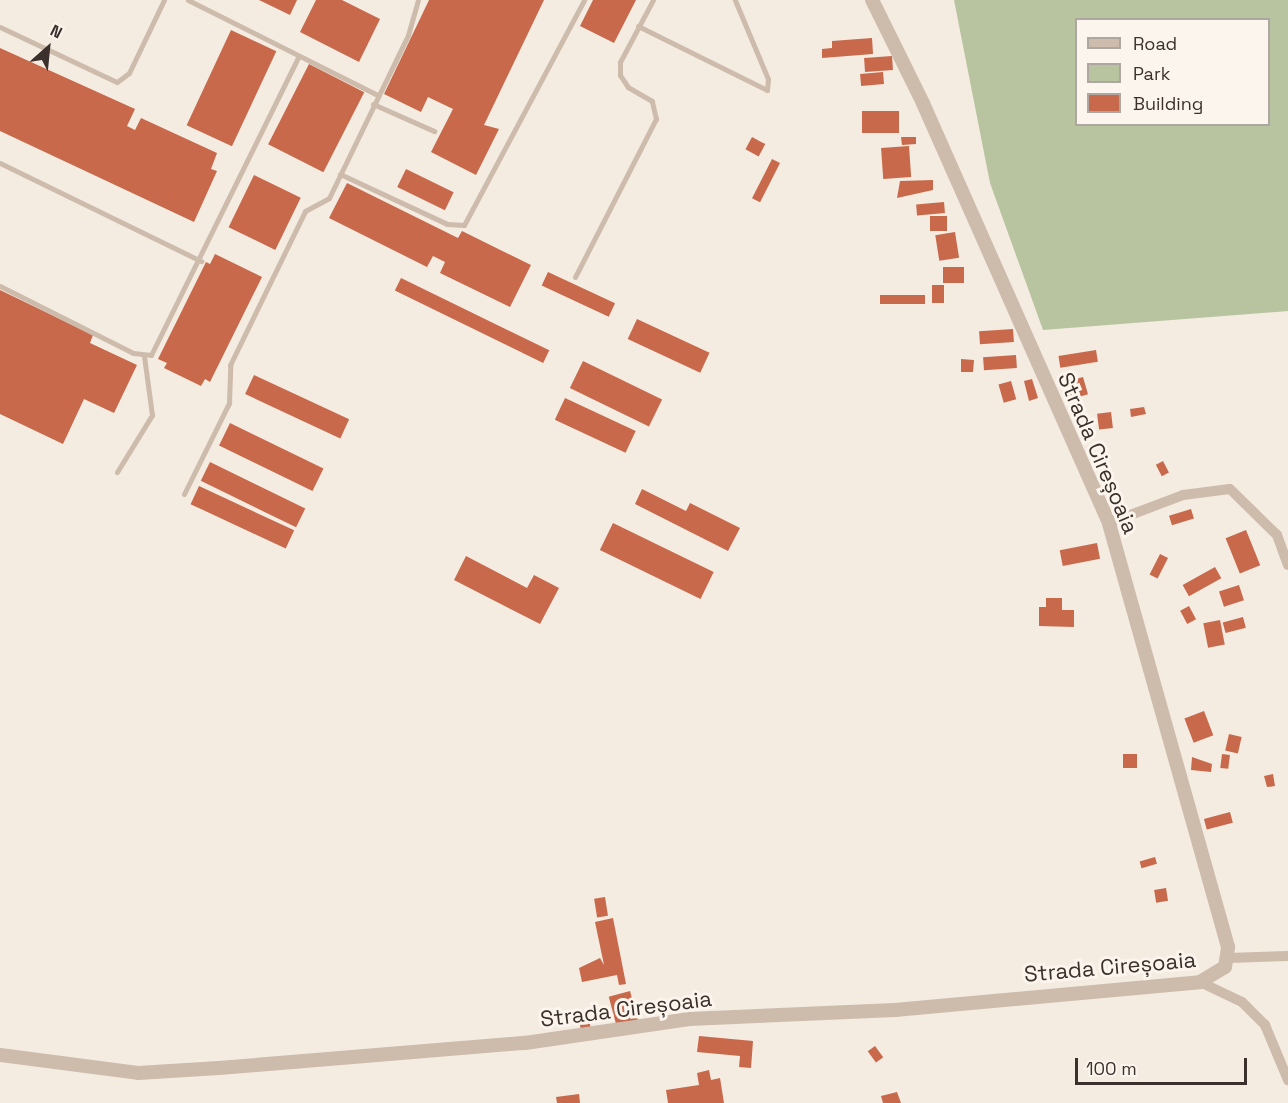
<!DOCTYPE html>
<meta charset="utf-8">
<style>
body{margin:0}
#map{position:relative;width:1288px;height:1103px;overflow:hidden;background:#f4ebe1;font-family:"Space Grotesk",sans-serif}
div>[style]{position:absolute}
.green>*{inset:0;background:#b8c4a0}
.building>*{inset:0;background:#c8694b;transform-origin:0 0}
.service>*{height:5px;margin:-2.5px;padding:0 2.5px;transform-origin:2.5px;border-radius:2.5px;background:#cdbbac}
.minor>*{height:10px;margin:-5px;padding:0 5px;transform-origin:5px;border-radius:5px;background:#cdbbac}
.tertiary>*{height:14px;margin:-7px;padding:0 7px;transform-origin:7px;border-radius:7px;background:#cdbbac}
span{translate:-50% -50%;white-space:nowrap;text-align:center;line-height:1.15;-webkit-text-stroke:6px #fbf5ee;paint-order:stroke}
.street-label{font-size:22px;color:#3b302b}
.legend{position:absolute;left:1075px;top:18px;width:195px;height:108px;box-sizing:border-box;background:#fbf5ee;border:2px solid #aea6a0;margin:0;padding:8px 10px;list-style:none;font-size:18px;color:#3b302b}
.legend li{display:flex;align-items:center;gap:12px;height:30px}
.legend b{width:30px;border:2px solid #aea6a0}
.north{position:absolute;left:18px;top:18px;width:60px;height:60px;-webkit-text-stroke:4px #fbf5ee;paint-order:stroke;rotate:27deg;font-size:16px;font-weight:700;line-height:24px;text-align:center;color:#3b302b}
.north::after{content:'';display:block;margin:auto;width:21px;height:27px;background:#3b302b;clip-path:polygon(50% 0,100% 100%,50% 72%,0 100%)}
.scale{position:absolute;left:1075px;top:1058px;width:172px;height:27px;box-sizing:border-box;border:3px solid #3b302b;border-top:0;padding-left:8px;font-size:18px;line-height:21px;white-space:nowrap;color:#3b302b;-webkit-text-stroke:4px #fbf5ee;paint-order:stroke}
</style>
<div id="map">
<div class="green">
<i style="clip-path:polygon(evenodd,954px 0,1288px 0,1288px 311px,1043px 330px,990px 183px,954px 0,1076px 20px,1268px 20px,1268px 124px,1076px 124px,1076px 20px)"></i>
</div>
<div class="building">
<i style="clip-path:polygon(259px 0,297px 0,290px 15px)"></i>
<i style="clip-path:polygon(316px 0,342px 0,380px 19px,359px 62px,300px 32px)"></i>
<i style="clip-path:polygon(429px 0,544px 0,484px 125px,499px 129px,476px 175px,431px 152px,453px 109px,428px 97px,421px 112px,384px 94px)"></i>
<i style="clip-path:polygon(593px 0,636px 0,614px 43px,580px 26px)"></i>
<i style="left:231px;top:30px;width:50px;height:105px;rotate:25deg"></i>
<i style="clip-path:polygon(872px 38px,873px 54px,822px 58px,822px 49px,832px 48px,832px 41px)"></i>
<i style="clip-path:polygon(0 48px,135px 109px,127px 126px,135px 130px,141px 118px,217px 153px,211px 169px,217px 171px,194px 222px,0 131px)"></i>
<i style="left:892px;top:56px;width:14px;height:28px;rotate:86deg"></i>
<i style="left:309px;top:64px;width:62px;height:90px;rotate:27deg"></i>
<i style="left:883px;top:72px;width:12px;height:23px;rotate:85deg"></i>
<i style="left:862px;top:111px;width:37px;height:22px"></i>
<i style="left:752px;top:137px;width:15px;height:14px;rotate:28deg"></i>
<i style="clip-path:polygon(901px 137px,916px 137px,916px 144px,902px 145px)"></i>
<i style="left:909px;top:146px;width:31px;height:28px;rotate:86deg"></i>
<i style="left:772px;top:159px;width:9px;height:44px;rotate:27deg"></i>
<i style="left:406px;top:169px;width:53px;height:20px;rotate:26deg"></i>
<i style="left:254px;top:175px;width:52px;height:58px;rotate:26deg"></i>
<i style="clip-path:polygon(933px 180px,933px 190px,897px 198px,900px 181px)"></i>
<i style="clip-path:polygon(347px 183px,458px 238px,462px 231px,531px 265px,510px 307px,440px 273px,445px 262px,433px 256px,427px 267px,329px 218px)"></i>
<i style="left:944px;top:202px;width:11px;height:28px;rotate:85deg"></i>
<i style="left:930px;top:216px;width:17px;height:15px"></i>
<i style="left:955px;top:232px;width:26px;height:20px;rotate:81deg"></i>
<i style="clip-path:polygon(215px 254px,262px 277px,210px 382px,205px 379px,201px 386px,164px 368px,167px 363px,158px 359px,206px 262px,210px 264px)"></i>
<i style="left:964px;top:267px;width:16px;height:21px;rotate:90deg"></i>
<i style="left:548px;top:272px;width:74px;height:15px;rotate:25deg"></i>
<i style="left:401px;top:278px;width:165px;height:14px;rotate:26deg"></i>
<i style="left:932px;top:285px;width:12px;height:18px"></i>
<i style="clip-path:polygon(0 290px,93px 335px,90px 343px,137px 365px,114px 413px,84px 399px,63px 444px,0 414px)"></i>
<i style="left:925px;top:295px;width:9px;height:45px;rotate:90deg"></i>
<i style="left:637px;top:319px;width:80px;height:22px;rotate:25deg"></i>
<i style="left:1013px;top:329px;width:13px;height:34px;rotate:86deg"></i>
<i style="left:1096px;top:350px;width:12px;height:38px;rotate:81deg"></i>
<i style="left:1016px;top:355px;width:13px;height:33px;rotate:86deg"></i>
<i style="clip-path:polygon(961px 359px,974px 360px,973px 372px,961px 372px)"></i>
<i style="left:583px;top:361px;width:88px;height:30px;rotate:26deg"></i>
<i style="left:254px;top:375px;width:105px;height:21px;rotate:25deg"></i>
<i style="left:1083px;top:377px;width:18px;height:19px;rotate:74deg"></i>
<i style="clip-path:polygon(1032px 379px,1038px 398px,1029px 401px,1024px 381px)"></i>
<i style="left:1011px;top:381px;width:19px;height:13px;rotate:74deg"></i>
<i style="left:565px;top:398px;width:78px;height:24px;rotate:25deg"></i>
<i style="clip-path:polygon(1144px 407px,1146px 414px,1131px 417px,1130px 409px)"></i>
<i style="left:1111px;top:412px;width:16px;height:14px;rotate:83deg"></i>
<i style="left:230px;top:423px;width:104px;height:25px;rotate:26deg"></i>
<i style="left:1163px;top:461px;width:13px;height:8px;rotate:63deg"></i>
<i style="left:210px;top:462px;width:106px;height:21px;rotate:26deg"></i>
<i style="left:199px;top:486px;width:105px;height:20px;rotate:25deg"></i>
<i style="clip-path:polygon(642px 489px,686px 511px,690px 503px,740px 528px,728px 551px,635px 504px)"></i>
<i style="left:1191px;top:509px;width:10px;height:23px;rotate:73deg"></i>
<i style="left:613px;top:523px;width:112px;height:30px;rotate:26deg"></i>
<i style="left:1246px;top:530px;width:38px;height:22px;rotate:68deg"></i>
<i style="left:1097px;top:543px;width:16px;height:38px;rotate:79deg"></i>
<i style="left:1160px;top:554px;width:9px;height:23px;rotate:27deg"></i>
<i style="clip-path:polygon(466px 556px,527px 588px,534px 575px,559px 588px,540px 624px,454px 580px)"></i>
<i style="left:1215px;top:567px;width:13px;height:37px;rotate:61deg"></i>
<i style="left:1239px;top:585px;width:16px;height:21px;rotate:72deg"></i>
<i style="clip-path:polygon(1046px 598px,1062px 598px,1062px 610px,1074px 610px,1074px 627px,1039px 626px,1039px 607px,1046px 607px)"></i>
<i style="left:1189px;top:606px;width:15px;height:10px;rotate:62deg"></i>
<i style="left:1243px;top:617px;width:11px;height:21px;rotate:75deg"></i>
<i style="left:1220px;top:620px;width:25px;height:17px;rotate:79deg"></i>
<i style="left:1204px;top:711px;width:26px;height:21px;rotate:69deg"></i>
<i style="left:1229px;top:734px;width:13px;height:17px;rotate:13deg"></i>
<i style="left:1137px;top:754px;width:14px;height:14px;rotate:90deg"></i>
<i style="left:1222px;top:754px;width:8px;height:14px;rotate:7deg"></i>
<i style="clip-path:polygon(1192px 757px,1212px 764px,1211px 772px,1191px 770px)"></i>
<i style="clip-path:polygon(1273px 774px,1275px 786px,1267px 787px,1264px 776px)"></i>
<i style="left:1230px;top:812px;width:11px;height:27px;rotate:75deg"></i>
<i style="left:1155px;top:857px;width:7px;height:16px;rotate:74deg"></i>
<i style="left:1166px;top:888px;width:13px;height:12px;rotate:81deg"></i>
<i style="left:605px;top:897px;width:19px;height:11px;rotate:81deg"></i>
<i style="clip-path:polygon(613px 918px,626px 984px,619px 985px,617px 975px,582px 982px,579px 968px,600px 958px,604px 965px,595px 922px)"></i>
<i style="left:630px;top:991px;width:30px;height:22px;rotate:75deg"></i>
<i style="left:588px;top:1014px;width:15px;height:10px;rotate:79deg"></i>
<i style="clip-path:polygon(699px 1036px,753px 1041px,751px 1068px,739px 1067px,740px 1056px,697px 1052px)"></i>
<i style="left:875px;top:1046px;width:14px;height:9px;rotate:54deg"></i>
<i style="clip-path:polygon(709px 1070px,711px 1080px,720px 1078px,724px 1103px,668px 1103px,666px 1090px,699px 1085px,697px 1073px)"></i>
<i style="clip-path:polygon(897px 1092px,901px 1103px,883px 1103px,881px 1096px)"></i>
<i style="clip-path:polygon(579px 1094px,580px 1103px,557px 1103px,556px 1097px)"></i>
</div>
<div class="service">
<i style="left:188px;top:0;width:212px;rotate:26.6deg"></i>
<i style="left:638px;top:26px;width:144px;rotate:26.4deg"></i>
<i style="left:767px;top:90px;width:11px;rotate:-85deg"></i>
<i style="left:768px;top:79px;width:86px;rotate:-112.7deg"></i>
<i style="left:0;top:27px;width:129px;rotate:25.2deg"></i>
<i style="left:117px;top:82px;width:15px;rotate:-37deg"></i>
<i style="left:129px;top:73px;width:81px;rotate:-64.4deg"></i>
<i style="left:373px;top:104px;width:67px;rotate:23.9deg"></i>
<i style="left:0;top:163px;width:224px;rotate:26deg"></i>
<i style="left:340px;top:174px;width:118px;rotate:25deg"></i>
<i style="left:447px;top:224px;width:17px;rotate:3deg"></i>
<i style="left:464px;top:225px;width:255px;rotate:-61.9deg"></i>
<i style="left:575px;top:277px;width:178px;rotate:-62.9deg"></i>
<i style="left:656px;top:119px;width:18px;rotate:-103deg"></i>
<i style="left:652px;top:101px;width:28px;rotate:-150deg"></i>
<i style="left:628px;top:87px;width:14px;rotate:-124deg"></i>
<i style="left:620px;top:75px;width:13px;rotate:-90deg"></i>
<i style="left:620px;top:62px;width:70px;rotate:-62deg"></i>
<i style="left:0;top:286px;width:149px;rotate:26.7deg"></i>
<i style="left:133px;top:353px;width:18px;rotate:6deg"></i>
<i style="left:151px;top:355px;width:332px;rotate:-63.7deg"></i>
<i style="left:117px;top:472px;width:67px;rotate:-58.4deg"></i>
<i style="left:152px;top:415px;width:60px;rotate:-97.7deg"></i>
<i style="left:184px;top:494px;width:102px;rotate:-63.7deg"></i>
<i style="left:229px;top:403px;width:38px;rotate:-88deg"></i>
<i style="left:230px;top:365px;width:171px;rotate:-64deg"></i>
<i style="left:305px;top:211px;width:27px;rotate:-28deg"></i>
<i style="left:329px;top:198px;width:181px;rotate:-64.1deg"></i>
<i style="left:408px;top:35px;width:36px;rotate:-74deg"></i>
</div>
<div class="minor">
<i style="left:1109px;top:523px;width:79px;rotate:-20.7deg"></i>
<i style="left:1183px;top:495px;width:47px;rotate:-7.3deg"></i>
<i style="left:1230px;top:489px;width:66px;rotate:44.4deg"></i>
<i style="left:1277px;top:535px;width:32px;rotate:70deg"></i>
<i style="left:1228px;top:958px;width:60px;rotate:-1.9deg"></i>
<i style="left:1200px;top:982px;width:47px;rotate:25.5deg"></i>
<i style="left:1242px;top:1002px;width:33px;rotate:45deg"></i>
<i style="left:1265px;top:1025px;width:60px;rotate:67.3deg"></i>
</div>
<div class="tertiary">
<i style="left:0;top:1055px;width:139px;rotate:7.4deg"></i>
<i style="left:138px;top:1073px;width:81px;rotate:-3.5deg"></i>
<i style="left:219px;top:1068px;width:307px;rotate:-4.7deg"></i>
<i style="left:525px;top:1043px;width:166px;rotate:-8.3deg"></i>
<i style="left:689px;top:1019px;width:206px;rotate:-2.5deg"></i>
<i style="left:895px;top:1010px;width:306px;rotate:-5.2deg"></i>
<i style="left:1200px;top:982px;width:29px;rotate:-31deg"></i>
<i style="left:1225px;top:967px;width:20px;rotate:-81deg"></i>
<i style="left:1228px;top:947px;width:440px;rotate:-105.7deg"></i>
<i style="left:1109px;top:523px;width:459px;rotate:-113.9deg"></i>
<i style="left:923px;top:103px;width:115px;rotate:-116.3deg"></i>
</div>
<div class="street-label">
<span style="left:1098px;top:453px;rotate:67deg">Strada Cireșoaia</span>
<span style="left:1110px;top:967px;rotate:-5deg">Strada Cireșoaia</span>
<span style="left:626px;top:1009px;rotate:-7deg">Strada Cireșoaia</span>
</div>
<ul class="legend">
<li><b style="height:8px;background:#cdbbac"></b>Road</li>
<li><b style="height:16px;background:#b8c4a0"></b>Park</li>
<li><b style="height:16px;background:#c8694b"></b>Building</li>
</ul>
<div class="north">N</div>
<div class="scale">100 m</div>
</div>
